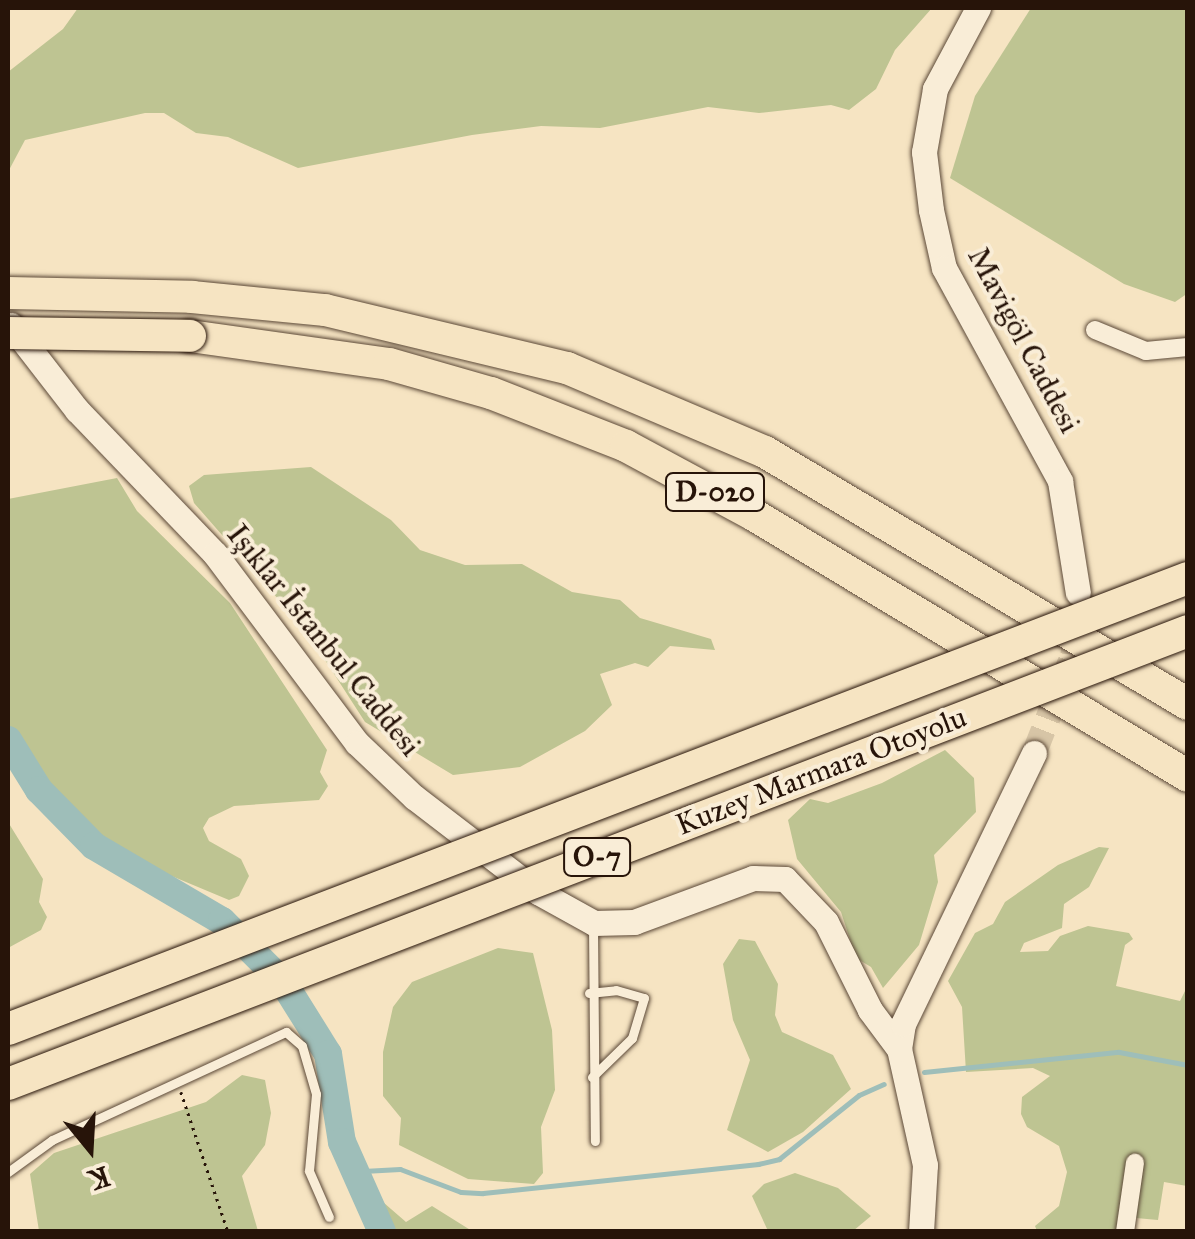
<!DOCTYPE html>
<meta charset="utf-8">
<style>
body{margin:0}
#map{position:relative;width:1195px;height:1239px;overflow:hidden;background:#f6e4c2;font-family:"IM FELL Great Primer",serif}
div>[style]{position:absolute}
.green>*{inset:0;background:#bec492}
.stream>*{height:5px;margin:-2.5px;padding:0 2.5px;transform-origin:2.5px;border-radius:2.5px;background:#9ebeb9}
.river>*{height:28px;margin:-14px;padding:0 14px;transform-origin:14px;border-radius:14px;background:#9ebeb9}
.secondary-tunnel>*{height:25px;margin-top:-12.5px;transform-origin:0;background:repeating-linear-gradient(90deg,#d7c5a6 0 25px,transparent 0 37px)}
.path>*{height:2.5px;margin-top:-1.25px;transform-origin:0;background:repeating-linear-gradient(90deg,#271409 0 2.5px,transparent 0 7.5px)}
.roads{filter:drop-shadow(0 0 2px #5b4837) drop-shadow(0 0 2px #5b4837)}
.lane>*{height:9px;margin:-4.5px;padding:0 4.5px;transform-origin:4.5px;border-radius:4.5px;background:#f9edd7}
.street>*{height:18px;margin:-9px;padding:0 9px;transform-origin:9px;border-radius:9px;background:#f9edd7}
.secondary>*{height:25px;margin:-12.5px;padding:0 12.5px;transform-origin:12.5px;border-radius:12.5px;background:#f9edd7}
.highway>*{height:32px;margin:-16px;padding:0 16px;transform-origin:16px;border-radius:16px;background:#f6e4c2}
.bridges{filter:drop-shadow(0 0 2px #271409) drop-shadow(0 0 2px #271409)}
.highway-bridge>*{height:32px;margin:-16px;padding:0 16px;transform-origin:16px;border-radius:16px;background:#f6e4c2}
span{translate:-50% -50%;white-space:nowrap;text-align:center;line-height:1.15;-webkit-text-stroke:8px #f9edd7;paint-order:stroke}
.shield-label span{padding:2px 8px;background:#f9edd7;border:2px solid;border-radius:8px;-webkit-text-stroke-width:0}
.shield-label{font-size:28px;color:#271409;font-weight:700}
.street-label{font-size:30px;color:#271409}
.frame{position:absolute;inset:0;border:10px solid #271409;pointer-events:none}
.north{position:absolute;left:40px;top:1099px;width:100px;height:100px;-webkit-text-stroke:8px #f9edd7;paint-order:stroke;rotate:162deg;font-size:28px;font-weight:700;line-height:40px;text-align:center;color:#271409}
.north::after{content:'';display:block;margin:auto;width:35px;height:45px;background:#271409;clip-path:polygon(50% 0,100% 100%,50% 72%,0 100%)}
</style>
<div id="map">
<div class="green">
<i style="clip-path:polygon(78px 8px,932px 8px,895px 50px,876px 89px,849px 110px,831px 105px,759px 113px,708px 107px,600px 128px,541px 126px,472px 135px,298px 168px,228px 137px,196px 133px,164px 113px,145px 113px,25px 140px,8px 172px,8px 72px,63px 29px)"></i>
<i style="clip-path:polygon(1031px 8px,1187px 8px,1188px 293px,1175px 302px,1124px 284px,950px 178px,975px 96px)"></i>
<i style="clip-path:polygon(311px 467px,391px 520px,420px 550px,465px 565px,522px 564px,572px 592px,620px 600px,640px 618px,711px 639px,715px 650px,670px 646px,648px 667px,635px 663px,600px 674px,612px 705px,585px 731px,520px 767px,453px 775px,365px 722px,307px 632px,194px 503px,189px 486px,204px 475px)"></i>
<i style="clip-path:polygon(117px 478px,137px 511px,230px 603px,327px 750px,320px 772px,328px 786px,319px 800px,234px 806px,209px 818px,203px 828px,209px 841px,241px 859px,249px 876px,239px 896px,229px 900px,119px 854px,56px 804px,8px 727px,8px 499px)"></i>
<i style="clip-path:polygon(945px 750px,974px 778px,976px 812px,934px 855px,938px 882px,919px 945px,883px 988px,871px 967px,856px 958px,841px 912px,797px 859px,788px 820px,810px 799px,828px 803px,882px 783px)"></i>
<i style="clip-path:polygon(8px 822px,43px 879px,39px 902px,47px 917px,41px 930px,8px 948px)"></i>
<i style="clip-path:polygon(1099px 847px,1109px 848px,1089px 887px,1064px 904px,1062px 928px,1024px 943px,1020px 952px,1048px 951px,1060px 936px,1088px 926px,1129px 933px,1133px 939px,1125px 945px,1116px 986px,1180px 1001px,1187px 987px,1187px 1186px,1164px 1182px,1158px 1220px,1136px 1218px,1133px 1231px,1037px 1231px,1035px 1226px,1059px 1206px,1067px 1172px,1059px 1146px,1027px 1127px,1021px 1114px,1022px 1097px,1050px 1076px,1033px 1068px,966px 1072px,962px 1007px,948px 981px,975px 933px,993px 924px,1005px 902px,1058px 865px)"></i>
<i style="clip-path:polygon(739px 939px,755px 941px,778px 984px,775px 1015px,782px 1032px,833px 1055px,851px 1089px,803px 1132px,768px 1152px,727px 1130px,750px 1060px,733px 1020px,723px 964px)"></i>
<i style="clip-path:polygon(498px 948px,533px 953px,552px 1030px,555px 1090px,541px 1127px,543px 1173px,534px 1184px,468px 1179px,399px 1145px,401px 1118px,383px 1096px,383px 1052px,393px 1007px,412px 982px)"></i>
<i style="clip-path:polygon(242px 1075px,265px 1080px,271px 1113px,265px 1145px,242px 1176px,258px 1231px,39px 1231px,30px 1174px,54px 1153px,206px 1102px)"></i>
<i style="clip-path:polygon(795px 1173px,838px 1188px,871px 1216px,853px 1231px,768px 1231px,752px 1196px,764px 1184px)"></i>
<i style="clip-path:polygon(376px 1196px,406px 1222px,432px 1206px,472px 1231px,376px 1231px,370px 1206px)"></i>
</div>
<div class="stream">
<i style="left:924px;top:1072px;width:196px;rotate:-5.9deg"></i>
<i style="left:1119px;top:1052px;width:70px;rotate:10.7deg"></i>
<i style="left:363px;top:1171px;width:37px;rotate:-3deg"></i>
<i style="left:400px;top:1169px;width:65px;rotate:20.7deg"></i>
<i style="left:461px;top:1192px;width:22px;rotate:3deg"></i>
<i style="left:483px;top:1193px;width:277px;rotate:-6deg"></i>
<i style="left:758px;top:1164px;width:22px;rotate:-13deg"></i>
<i style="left:779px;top:1159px;width:102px;rotate:-38.7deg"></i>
<i style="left:859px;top:1095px;width:27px;rotate:-24deg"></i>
</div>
<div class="river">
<i style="left:8px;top:740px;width:59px;rotate:58.2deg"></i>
<i style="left:39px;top:790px;width:78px;rotate:45.5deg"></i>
<i style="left:94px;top:846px;width:148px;rotate:30.4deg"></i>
<i style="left:222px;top:921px;width:86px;rotate:45deg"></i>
<i style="left:283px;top:982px;width:85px;rotate:58deg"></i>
<i style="left:328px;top:1054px;width:89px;rotate:81deg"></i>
<i style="left:342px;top:1142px;width:98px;rotate:66deg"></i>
</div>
<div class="secondary-tunnel">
<i style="left:1034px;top:753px;width:106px;rotate:-68.5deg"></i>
<i style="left:1073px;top:654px;width:33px;rotate:-85deg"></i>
</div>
<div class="path">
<i style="left:181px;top:1092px;width:148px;rotate:71.4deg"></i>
</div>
<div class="roads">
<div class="lane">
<i style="left:593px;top:925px;width:216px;rotate:89.5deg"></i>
<i style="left:589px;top:993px;width:27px;rotate:-6deg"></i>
<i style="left:616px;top:990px;width:29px;rotate:16deg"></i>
<i style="left:644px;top:998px;width:42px;rotate:106.7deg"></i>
<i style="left:632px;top:1038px;width:56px;rotate:135.7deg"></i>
<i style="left:8px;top:1172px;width:54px;rotate:-36deg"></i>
<i style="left:52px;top:1140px;width:258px;rotate:-24.8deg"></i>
<i style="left:286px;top:1032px;width:21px;rotate:41deg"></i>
<i style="left:302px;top:1046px;width:50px;rotate:73.7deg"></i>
<i style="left:316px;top:1094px;width:77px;rotate:95.2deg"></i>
<i style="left:309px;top:1171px;width:50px;rotate:66.5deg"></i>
</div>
<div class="street">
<i style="left:1095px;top:330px;width:55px;rotate:22.4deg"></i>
<i style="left:1146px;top:351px;width:42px;rotate:-5.4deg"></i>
<i style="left:1125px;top:1232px;width:70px;rotate:-81.8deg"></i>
</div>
<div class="secondary">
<i style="left:978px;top:8px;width:92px;rotate:118deg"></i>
<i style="left:935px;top:89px;width:64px;rotate:99.9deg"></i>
<i style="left:924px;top:152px;width:58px;rotate:83.1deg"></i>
<i style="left:931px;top:210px;width:59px;rotate:77.4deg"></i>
<i style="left:944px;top:268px;width:243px;rotate:61.4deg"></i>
<i style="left:1060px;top:481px;width:113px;rotate:80.9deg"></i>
<i style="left:11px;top:325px;width:108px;rotate:52.2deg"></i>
<i style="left:77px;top:410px;width:199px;rotate:46.2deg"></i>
<i style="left:215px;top:554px;width:236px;rotate:53.1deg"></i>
<i style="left:357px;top:743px;width:79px;rotate:43.5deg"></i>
<i style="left:414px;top:797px;width:156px;rotate:37.5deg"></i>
<i style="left:538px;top:892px;width:64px;rotate:29deg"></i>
<i style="left:594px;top:923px;width:40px;rotate:-1.4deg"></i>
<i style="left:634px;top:922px;width:127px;rotate:-20.3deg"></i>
<i style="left:753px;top:878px;width:32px;rotate:2deg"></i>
<i style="left:785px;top:879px;width:59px;rotate:46.4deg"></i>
<i style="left:826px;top:922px;width:98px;rotate:63.4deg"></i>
<i style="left:870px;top:1010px;width:49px;rotate:53.4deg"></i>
<i style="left:921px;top:1232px;width:67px;rotate:-86.6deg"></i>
<i style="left:925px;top:1165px;width:119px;rotate:-102.6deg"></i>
<i style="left:899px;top:1049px;width:25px;rotate:-81deg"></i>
<i style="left:903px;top:1024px;width:301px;rotate:-64.2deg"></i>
</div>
<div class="highway">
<i style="left:8px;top:293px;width:184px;rotate:1.2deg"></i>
<i style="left:192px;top:297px;width:134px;rotate:5.6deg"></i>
<i style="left:325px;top:310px;width:249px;rotate:13.5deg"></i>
<i style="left:567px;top:368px;width:215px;rotate:23deg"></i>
<i style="left:765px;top:452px;width:492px;rotate:30.8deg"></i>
<i style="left:190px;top:336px;width:201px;rotate:8deg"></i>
<i style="left:389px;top:364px;width:106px;rotate:15.9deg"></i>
<i style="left:491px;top:393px;width:145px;rotate:21.4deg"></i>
<i style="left:626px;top:446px;width:145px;rotate:28.3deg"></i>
<i style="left:754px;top:515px;width:506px;rotate:31.02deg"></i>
</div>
</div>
<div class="bridges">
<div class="highway-bridge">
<i style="left:8px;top:333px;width:182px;rotate:0.9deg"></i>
<i style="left:8px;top:1029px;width:1263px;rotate:-20.92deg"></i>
<i style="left:8px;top:1084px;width:1264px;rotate:-21deg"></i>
</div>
</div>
<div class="shield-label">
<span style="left:715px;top:492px">D-020</span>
<span style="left:597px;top:857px">O-7</span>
</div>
<div class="street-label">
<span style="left:1024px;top:340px;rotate:62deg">Mavigöl Caddesi</span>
<span style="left:324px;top:640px;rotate:51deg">Işıklar İstanbul Caddesi</span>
<span style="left:821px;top:771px;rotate:-21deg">Kuzey Marmara Otoyolu</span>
</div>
<div class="frame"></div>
<div class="north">K</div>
</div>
